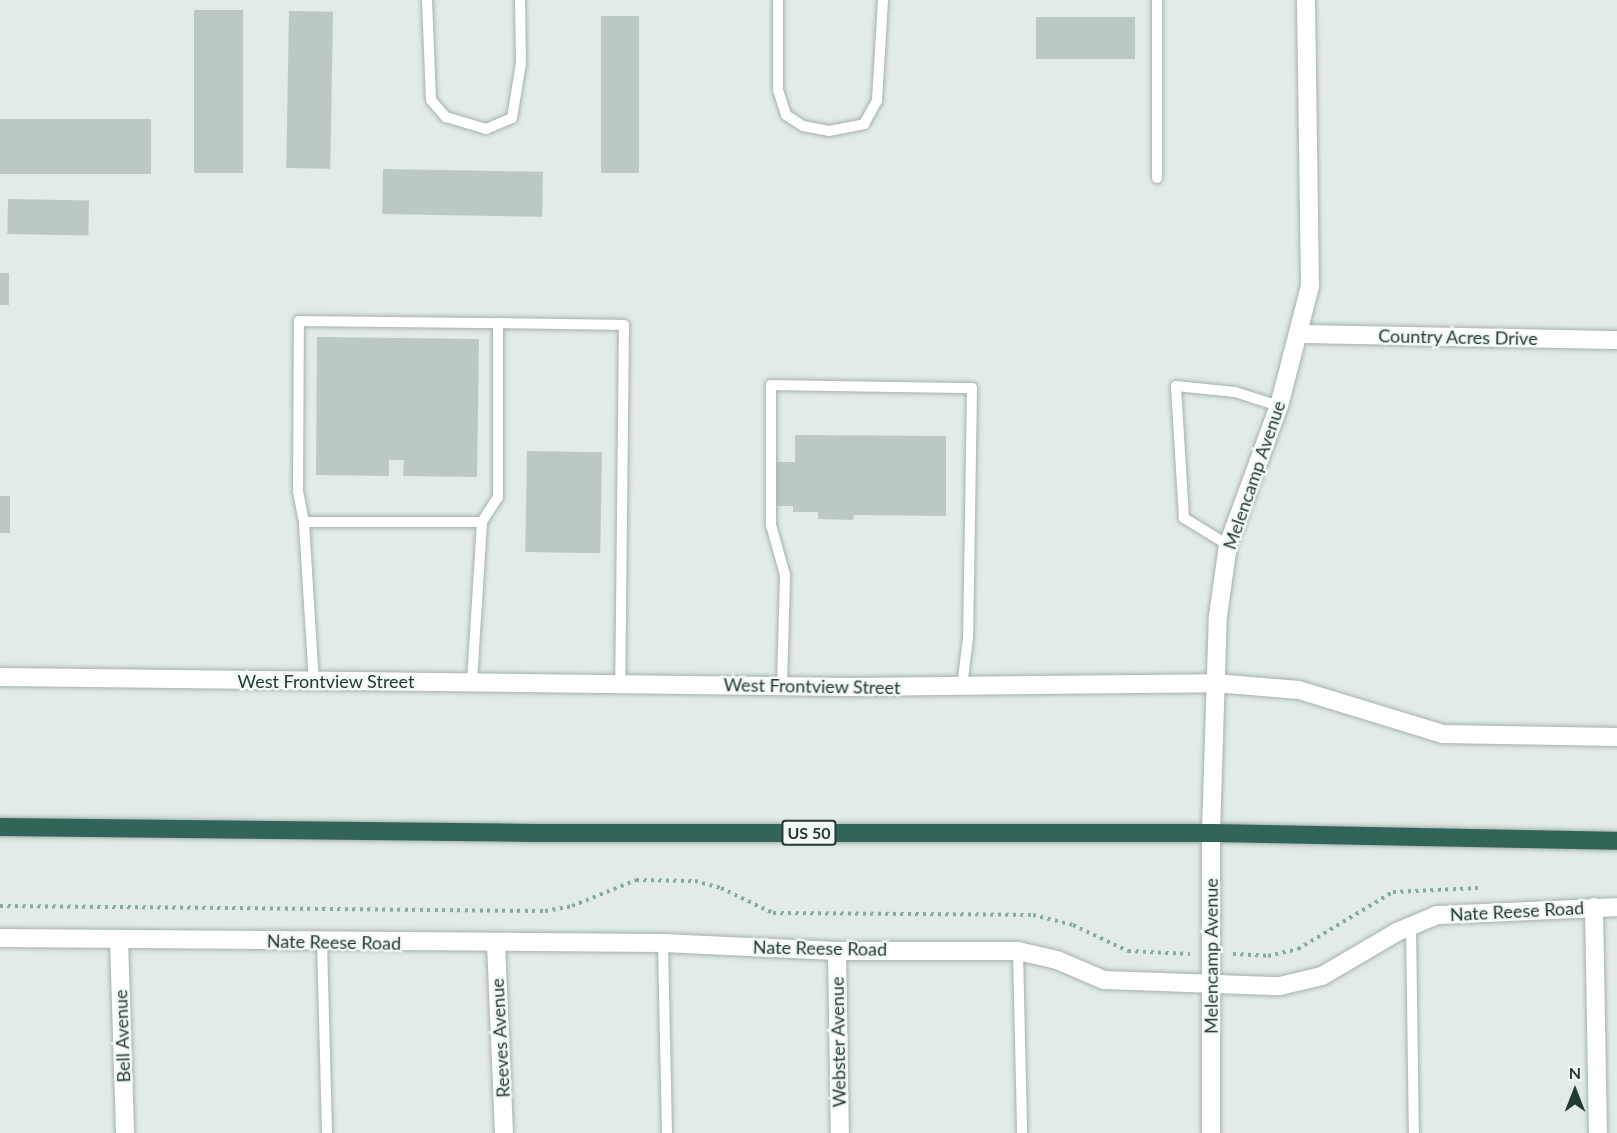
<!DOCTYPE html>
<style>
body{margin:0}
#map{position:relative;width:1617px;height:1133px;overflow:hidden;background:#e2ebe7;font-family:Lato,sans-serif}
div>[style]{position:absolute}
.building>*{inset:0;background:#bbc8c3;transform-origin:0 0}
.path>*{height:4px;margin-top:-2px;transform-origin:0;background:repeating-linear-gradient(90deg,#86aba0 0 3px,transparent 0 7.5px)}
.roads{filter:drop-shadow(0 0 2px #a5b2ae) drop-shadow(0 0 2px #a5b2ae)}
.lane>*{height:10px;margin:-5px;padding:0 5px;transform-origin:5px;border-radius:5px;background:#fff}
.street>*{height:18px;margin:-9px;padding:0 9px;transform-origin:9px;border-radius:9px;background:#fff}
.highway>*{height:18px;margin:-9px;padding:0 9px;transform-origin:9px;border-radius:9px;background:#336459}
span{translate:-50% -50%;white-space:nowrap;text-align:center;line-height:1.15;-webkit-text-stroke:5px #f2f8f5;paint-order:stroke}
.shield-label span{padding:2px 4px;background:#f2f8f5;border:2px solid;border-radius:4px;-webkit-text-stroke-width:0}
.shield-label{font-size:16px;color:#243a34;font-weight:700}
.street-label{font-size:18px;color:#243a34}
.north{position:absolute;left:1545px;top:1061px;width:60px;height:60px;-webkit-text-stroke:4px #f2f8f5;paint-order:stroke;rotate:0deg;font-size:16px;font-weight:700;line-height:24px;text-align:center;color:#243a34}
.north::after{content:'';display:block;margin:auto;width:21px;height:27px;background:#243a34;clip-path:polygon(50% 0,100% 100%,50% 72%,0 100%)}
</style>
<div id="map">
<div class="building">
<i style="left:194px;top:10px;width:49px;height:163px"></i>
<i style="left:289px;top:11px;width:44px;height:157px;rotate:1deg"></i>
<i style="left:601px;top:16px;width:38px;height:157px"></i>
<i style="left:1036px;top:17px;width:99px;height:42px"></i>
<i style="left:151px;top:119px;width:55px;height:151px;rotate:90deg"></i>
<i style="left:383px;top:169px;width:160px;height:45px;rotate:1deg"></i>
<i style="left:8px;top:199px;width:81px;height:35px;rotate:1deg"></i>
<i style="left:0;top:273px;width:9px;height:32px"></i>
<i style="clip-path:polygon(317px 337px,479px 339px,477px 477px,403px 476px,404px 460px,389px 460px,389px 476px,316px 475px)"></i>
<i style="clip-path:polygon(795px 435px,946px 436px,946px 516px,854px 515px,853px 520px,818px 519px,818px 512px,793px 512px,793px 506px,776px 506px,776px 462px,795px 462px)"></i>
<i style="left:527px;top:451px;width:75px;height:101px;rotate:1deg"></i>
<i style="left:0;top:496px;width:10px;height:37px"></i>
</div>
<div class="path">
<i style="left:0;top:906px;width:545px;rotate:0.53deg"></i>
<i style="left:545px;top:911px;width:27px;rotate:-10deg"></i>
<i style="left:572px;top:906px;width:69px;rotate:-22.1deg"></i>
<i style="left:636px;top:880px;width:59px;rotate:1deg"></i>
<i style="left:695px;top:881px;width:27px;rotate:15deg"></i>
<i style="left:721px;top:888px;width:58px;rotate:25.7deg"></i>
<i style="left:773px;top:913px;width:260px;rotate:0.4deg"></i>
<i style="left:1033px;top:915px;width:41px;rotate:14deg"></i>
<i style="left:1073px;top:925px;width:61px;rotate:25.3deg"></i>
<i style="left:1128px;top:951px;width:62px;rotate:2.8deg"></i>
<i style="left:1233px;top:954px;width:35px;rotate:3deg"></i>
<i style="left:1268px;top:956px;width:31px;rotate:-13deg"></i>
<i style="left:1298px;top:949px;width:111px;rotate:-31deg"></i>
<i style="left:1393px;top:892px;width:85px;rotate:-2.7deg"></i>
</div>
<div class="roads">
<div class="lane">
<i style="left:427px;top:0;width:100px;rotate:87.7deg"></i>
<i style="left:431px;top:100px;width:23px;rotate:49deg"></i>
<i style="left:446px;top:117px;width:42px;rotate:16.7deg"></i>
<i style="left:486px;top:129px;width:28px;rotate:-23deg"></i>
<i style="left:512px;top:118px;width:56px;rotate:-80.7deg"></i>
<i style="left:521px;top:63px;width:63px;rotate:-90.9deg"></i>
<i style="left:778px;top:0;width:90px;rotate:90deg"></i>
<i style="left:778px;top:90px;width:26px;rotate:72deg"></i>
<i style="left:786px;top:115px;width:20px;rotate:33deg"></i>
<i style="left:803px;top:126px;width:26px;rotate:11deg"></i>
<i style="left:829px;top:131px;width:36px;rotate:-11deg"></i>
<i style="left:864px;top:124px;width:26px;rotate:-61deg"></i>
<i style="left:877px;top:101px;width:101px;rotate:-86.6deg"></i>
<i style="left:1157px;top:0;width:178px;rotate:90deg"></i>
<i style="left:498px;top:323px;width:126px;rotate:0.9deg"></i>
<i style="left:624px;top:325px;width:359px;rotate:90.6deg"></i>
<i style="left:304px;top:522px;width:32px;rotate:-101deg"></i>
<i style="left:298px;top:491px;width:170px;rotate:-89.7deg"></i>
<i style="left:299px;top:321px;width:199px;rotate:0.6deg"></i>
<i style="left:498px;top:323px;width:174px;rotate:90deg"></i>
<i style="left:498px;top:497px;width:30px;rotate:123deg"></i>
<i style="left:1228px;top:545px;width:52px;rotate:-148.5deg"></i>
<i style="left:1184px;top:518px;width:132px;rotate:-93.5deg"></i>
<i style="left:1176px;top:386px;width:59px;rotate:5.8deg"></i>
<i style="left:1235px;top:392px;width:46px;rotate:17.7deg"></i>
<i style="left:314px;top:683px;width:161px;rotate:-93.6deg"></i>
<i style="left:304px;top:522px;width:178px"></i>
<i style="left:482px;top:522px;width:159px;rotate:93.6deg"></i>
<i style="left:782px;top:685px;width:110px;rotate:-88.4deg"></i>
<i style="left:785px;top:575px;width:52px;rotate:-105.6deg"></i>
<i style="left:771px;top:525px;width:140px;rotate:-90deg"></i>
<i style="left:771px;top:385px;width:201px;rotate:0.9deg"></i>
<i style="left:972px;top:388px;width:250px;rotate:90.9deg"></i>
<i style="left:968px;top:638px;width:49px;rotate:97deg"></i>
<i style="left:1411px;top:926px;width:207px;rotate:89.2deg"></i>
<i style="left:322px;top:941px;width:192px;rotate:88.5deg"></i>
<i style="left:663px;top:943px;width:190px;rotate:88.8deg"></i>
<i style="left:1018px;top:951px;width:182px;rotate:88.7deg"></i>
</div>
<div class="street">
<i style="left:1300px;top:334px;width:317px;rotate:1.1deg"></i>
<i style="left:0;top:677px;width:853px;rotate:0.67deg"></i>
<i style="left:853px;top:687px;width:362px;rotate:-0.6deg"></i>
<i style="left:1215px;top:683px;width:84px;rotate:4.8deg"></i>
<i style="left:1299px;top:690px;width:151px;rotate:17deg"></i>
<i style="left:1443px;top:734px;width:174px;rotate:1deg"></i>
<i style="left:1594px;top:907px;width:226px;rotate:89deg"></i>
<i style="left:0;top:938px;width:663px;rotate:0.43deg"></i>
<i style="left:663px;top:943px;width:174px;rotate:2.6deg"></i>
<i style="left:837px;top:951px;width:181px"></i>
<i style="left:1018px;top:951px;width:40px;rotate:13deg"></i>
<i style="left:1057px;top:960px;width:51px;rotate:23.1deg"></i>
<i style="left:1104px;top:980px;width:176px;rotate:2deg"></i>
<i style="left:1280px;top:986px;width:43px;rotate:-13.4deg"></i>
<i style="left:1322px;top:976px;width:87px;rotate:-30.4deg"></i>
<i style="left:1397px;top:932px;width:43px;rotate:-23deg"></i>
<i style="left:1437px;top:915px;width:180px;rotate:-2.5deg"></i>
<i style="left:119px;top:940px;width:193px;rotate:88.2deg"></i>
<i style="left:496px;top:943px;width:190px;rotate:87.6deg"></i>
<i style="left:837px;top:951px;width:182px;rotate:89.1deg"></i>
<i style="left:1211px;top:1133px;width:300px;rotate:-90deg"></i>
<i style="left:1211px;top:833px;width:217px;rotate:-88.2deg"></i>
<i style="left:1218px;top:616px;width:72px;rotate:-82deg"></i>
<i style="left:1228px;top:545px;width:148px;rotate:-69.9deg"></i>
<i style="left:1279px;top:406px;width:124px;rotate:-75.5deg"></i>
<i style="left:1310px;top:286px;width:286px;rotate:-90.8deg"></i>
</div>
<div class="highway">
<i style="left:0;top:827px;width:534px;rotate:0.64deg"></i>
<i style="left:534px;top:833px;width:677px"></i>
<i style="left:1211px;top:833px;width:406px;rotate:1.1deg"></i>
</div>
</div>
<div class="shield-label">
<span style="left:809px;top:833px">US 50</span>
</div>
<div class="street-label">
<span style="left:1458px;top:337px;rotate:1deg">Country Acres Drive</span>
<span style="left:1254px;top:475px;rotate:-71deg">Melencamp Avenue</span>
<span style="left:326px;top:681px">West Frontview Street</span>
<span style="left:812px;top:686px;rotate:1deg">West Frontview Street</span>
<span style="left:1517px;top:911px;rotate:-3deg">Nate Reese Road</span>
<span style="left:334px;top:942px;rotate:1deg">Nate Reese Road</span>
<span style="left:820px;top:948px;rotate:1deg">Nate Reese Road</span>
<span style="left:1211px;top:956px;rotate:-90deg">Melencamp Avenue</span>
<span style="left:122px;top:1036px;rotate:-92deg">Bell Avenue</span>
<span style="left:500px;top:1038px;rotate:-93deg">Reeves Avenue</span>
<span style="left:838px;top:1042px;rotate:-91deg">Webster Avenue</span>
</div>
<div class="north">N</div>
</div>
